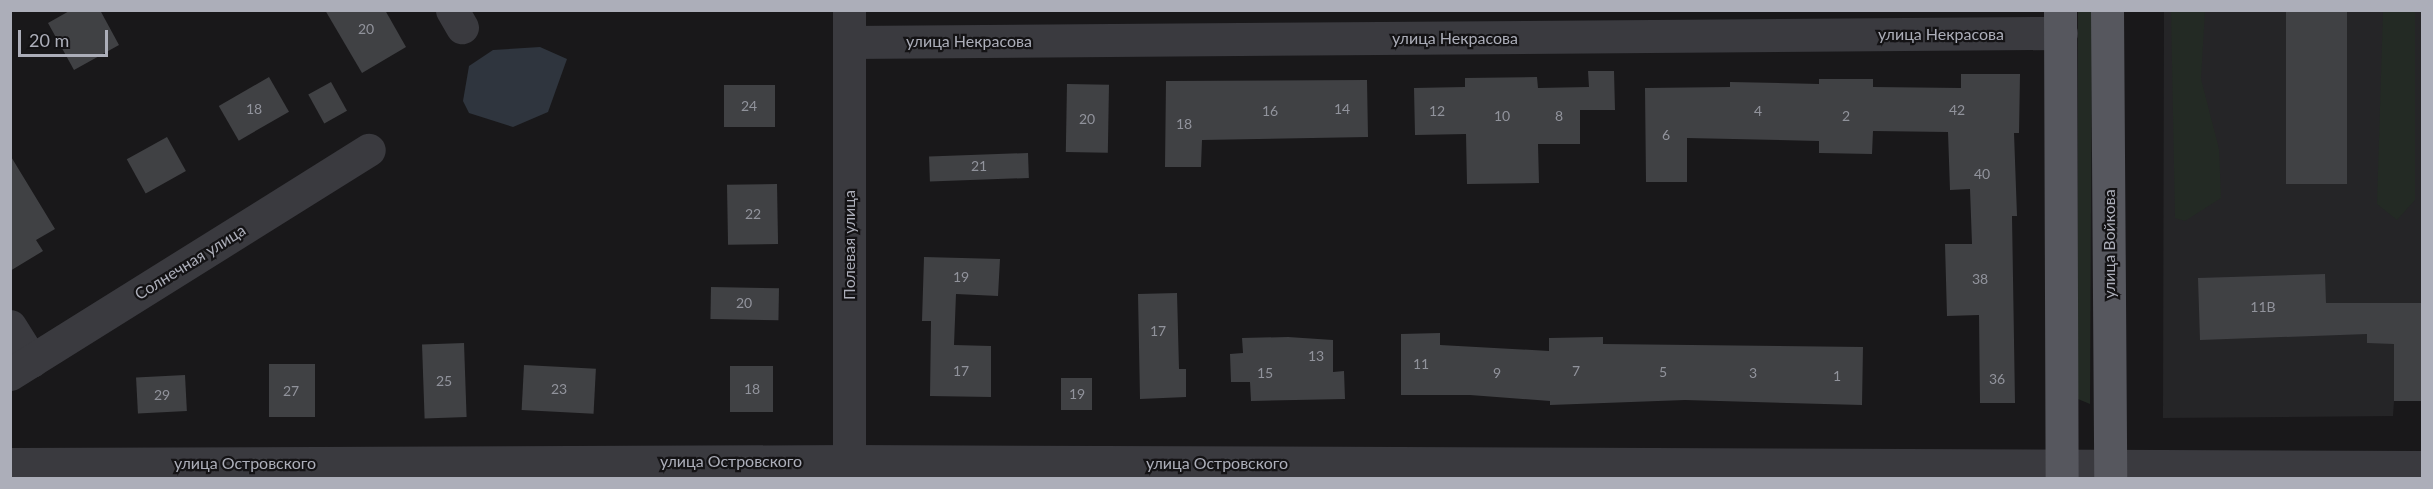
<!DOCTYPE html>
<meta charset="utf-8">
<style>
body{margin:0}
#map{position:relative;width:2433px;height:489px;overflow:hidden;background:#19181a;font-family:Lato,sans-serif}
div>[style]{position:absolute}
.built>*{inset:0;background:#252527}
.green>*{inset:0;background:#232a24}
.water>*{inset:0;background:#2f353e}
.building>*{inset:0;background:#404144;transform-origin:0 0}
.minor>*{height:33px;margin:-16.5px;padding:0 16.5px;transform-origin:16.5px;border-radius:16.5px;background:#3a3a3f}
.major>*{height:33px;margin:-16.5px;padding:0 16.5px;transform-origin:16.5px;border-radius:16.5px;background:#56575e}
span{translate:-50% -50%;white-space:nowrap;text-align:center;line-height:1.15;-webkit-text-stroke:4.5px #141315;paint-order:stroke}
.number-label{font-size:14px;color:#91939c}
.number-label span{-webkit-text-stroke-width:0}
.street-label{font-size:16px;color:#acaeb9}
.frame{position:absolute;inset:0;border:12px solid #acaeb9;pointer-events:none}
.scale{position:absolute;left:18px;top:30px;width:90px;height:27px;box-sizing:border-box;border:3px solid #acaeb9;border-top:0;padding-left:8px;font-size:18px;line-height:21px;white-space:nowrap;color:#acaeb9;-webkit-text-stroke:4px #141315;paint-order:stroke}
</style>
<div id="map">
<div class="built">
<i style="clip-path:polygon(2164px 11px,2422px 11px,2422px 401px,2394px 401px,2393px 416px,2163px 418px)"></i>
</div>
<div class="green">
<i style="clip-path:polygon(2078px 11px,2092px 11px,2090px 404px,2078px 399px)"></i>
<i style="clip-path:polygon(2171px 11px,2205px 11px,2201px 79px,2219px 149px,2221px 198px,2185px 221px,2175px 218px)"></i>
<i style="clip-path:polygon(2383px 11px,2415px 11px,2415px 200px,2397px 220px,2377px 204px)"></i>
</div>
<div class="water">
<i style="clip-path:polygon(540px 47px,567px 59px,548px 112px,513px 127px,469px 113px,463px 101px,469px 66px,493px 50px)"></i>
</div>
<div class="building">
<i style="clip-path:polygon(71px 10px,100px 10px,119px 45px,74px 70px,48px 23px)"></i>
<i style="clip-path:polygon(325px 10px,385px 10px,406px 47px,362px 73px)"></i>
<i style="left:2286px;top:10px;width:61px;height:174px"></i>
<i style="clip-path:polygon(1588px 71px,1614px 71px,1615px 110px,1580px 110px,1580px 144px,1538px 144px,1539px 183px,1467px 184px,1466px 134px,1415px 135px,1414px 88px,1465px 87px,1465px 78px,1537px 77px,1538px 88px,1589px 87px)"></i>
<i style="clip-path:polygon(1961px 74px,2020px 74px,2019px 133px,2014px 133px,2017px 216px,2012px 216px,2015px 403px,1980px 403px,1979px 315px,1947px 316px,1945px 244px,1972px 244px,1970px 189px,1950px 190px,1948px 132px,1873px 131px,1872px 154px,1819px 153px,1819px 141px,1687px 138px,1687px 182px,1646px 182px,1645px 88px,1730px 87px,1730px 82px,1819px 84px,1819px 79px,1873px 79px,1873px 87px,1961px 88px)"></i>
<i style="left:269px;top:77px;width:40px;height:58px;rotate:60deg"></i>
<i style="clip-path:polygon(1367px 80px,1368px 137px,1202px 140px,1201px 167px,1165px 167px,1166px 81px)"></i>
<i style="left:331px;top:82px;width:33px;height:26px;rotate:61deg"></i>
<i style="left:1067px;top:84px;width:42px;height:68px;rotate:1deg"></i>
<i style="left:775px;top:85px;width:42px;height:51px;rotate:90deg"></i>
<i style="left:167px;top:137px;width:39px;height:46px;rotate:61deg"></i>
<i style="left:1028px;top:153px;width:25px;height:99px;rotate:88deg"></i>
<i style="clip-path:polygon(10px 155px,55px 229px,36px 240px,43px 251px,10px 271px)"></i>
<i style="left:777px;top:184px;width:60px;height:50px;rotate:89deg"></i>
<i style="clip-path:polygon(924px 257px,1000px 259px,998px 296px,956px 294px,954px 345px,991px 346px,991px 397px,930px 396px,931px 321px,922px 321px)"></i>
<i style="clip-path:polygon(2325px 274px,2326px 303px,2422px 303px,2422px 401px,2394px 401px,2394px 344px,2367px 343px,2367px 334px,2200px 340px,2198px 278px)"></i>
<i style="left:711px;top:287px;width:68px;height:32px;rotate:1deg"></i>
<i style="clip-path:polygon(1177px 293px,1179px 369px,1186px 369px,1186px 397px,1140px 399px,1138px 294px)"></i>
<i style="clip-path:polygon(1440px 333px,1440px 345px,1549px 351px,1549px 338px,1603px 337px,1603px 344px,1863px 347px,1862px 405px,1685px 400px,1550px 405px,1550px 401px,1470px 395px,1401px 395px,1401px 334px)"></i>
<i style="clip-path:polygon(1288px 337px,1333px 340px,1333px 372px,1344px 371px,1345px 399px,1251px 401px,1250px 382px,1231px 382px,1230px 354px,1243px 353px,1242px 338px)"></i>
<i style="left:464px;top:343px;width:74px;height:42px;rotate:88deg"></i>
<i style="left:269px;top:364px;width:46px;height:53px"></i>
<i style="left:524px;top:365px;width:72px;height:45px;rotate:3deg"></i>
<i style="left:730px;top:366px;width:43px;height:46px"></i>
<i style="left:185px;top:375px;width:36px;height:49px;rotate:87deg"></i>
<i style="left:1092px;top:378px;width:32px;height:31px;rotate:90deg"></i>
</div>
<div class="minor">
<i style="left:452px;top:10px;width:20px;rotate:60deg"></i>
<i style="left:849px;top:42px;width:1212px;rotate:-0.43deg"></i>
<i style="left:10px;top:326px;width:41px;rotate:57.8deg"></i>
<i style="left:10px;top:374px;width:423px;rotate:-32deg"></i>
<i style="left:10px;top:464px;width:840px;rotate:-0.2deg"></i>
<i style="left:850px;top:461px;width:1572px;rotate:0.22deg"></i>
<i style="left:849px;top:478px;width:468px;rotate:-90deg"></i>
</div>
<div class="major">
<i style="left:2060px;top:10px;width:468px;rotate:89.8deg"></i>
<i style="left:2107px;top:10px;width:468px;rotate:89.6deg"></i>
</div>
<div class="number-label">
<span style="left:366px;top:29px">20</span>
<span style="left:749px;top:106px">24</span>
<span style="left:254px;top:109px">18</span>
<span style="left:1342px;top:109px">14</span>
<span style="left:1957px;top:110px">42</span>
<span style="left:1270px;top:111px">16</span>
<span style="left:1437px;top:111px">12</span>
<span style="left:1758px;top:111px">4</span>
<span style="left:1502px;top:116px">10</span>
<span style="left:1559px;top:116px">8</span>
<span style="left:1846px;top:116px">2</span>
<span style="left:1087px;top:119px">20</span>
<span style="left:1184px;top:124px">18</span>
<span style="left:1666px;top:135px">6</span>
<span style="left:979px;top:166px">21</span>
<span style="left:1982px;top:174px">40</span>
<span style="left:753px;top:214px">22</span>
<span style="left:961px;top:277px">19</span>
<span style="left:1980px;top:279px">38</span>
<span style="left:744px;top:303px">20</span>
<span style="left:2263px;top:307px">11В</span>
<span style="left:1158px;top:331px">17</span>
<span style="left:1316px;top:356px">13</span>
<span style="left:1421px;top:364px">11</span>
<span style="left:961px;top:371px">17</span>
<span style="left:1576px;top:371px">7</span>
<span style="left:1663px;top:372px">5</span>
<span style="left:1265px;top:373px">15</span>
<span style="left:1497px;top:373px">9</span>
<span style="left:1753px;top:373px">3</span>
<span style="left:1837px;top:376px">1</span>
<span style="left:1997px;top:379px">36</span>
<span style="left:444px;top:381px">25</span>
<span style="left:559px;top:389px">23</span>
<span style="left:752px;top:389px">18</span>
<span style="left:291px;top:391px">27</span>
<span style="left:1077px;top:394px">19</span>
<span style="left:162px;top:395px">29</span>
</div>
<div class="street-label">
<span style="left:1941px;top:34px">улица Некрасова</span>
<span style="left:1455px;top:38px">улица Некрасова</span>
<span style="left:969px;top:41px">улица Некрасова</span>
<span style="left:2109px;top:244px;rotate:-90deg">улица Войкова</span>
<span style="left:849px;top:245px;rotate:-90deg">Полевая улица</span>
<span style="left:190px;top:262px;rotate:-32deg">Солнечная улица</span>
<span style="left:731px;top:461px">улица Островского</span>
<span style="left:245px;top:463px">улица Островского</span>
<span style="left:1217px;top:463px">улица Островского</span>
</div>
<div class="frame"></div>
<div class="scale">20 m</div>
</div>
